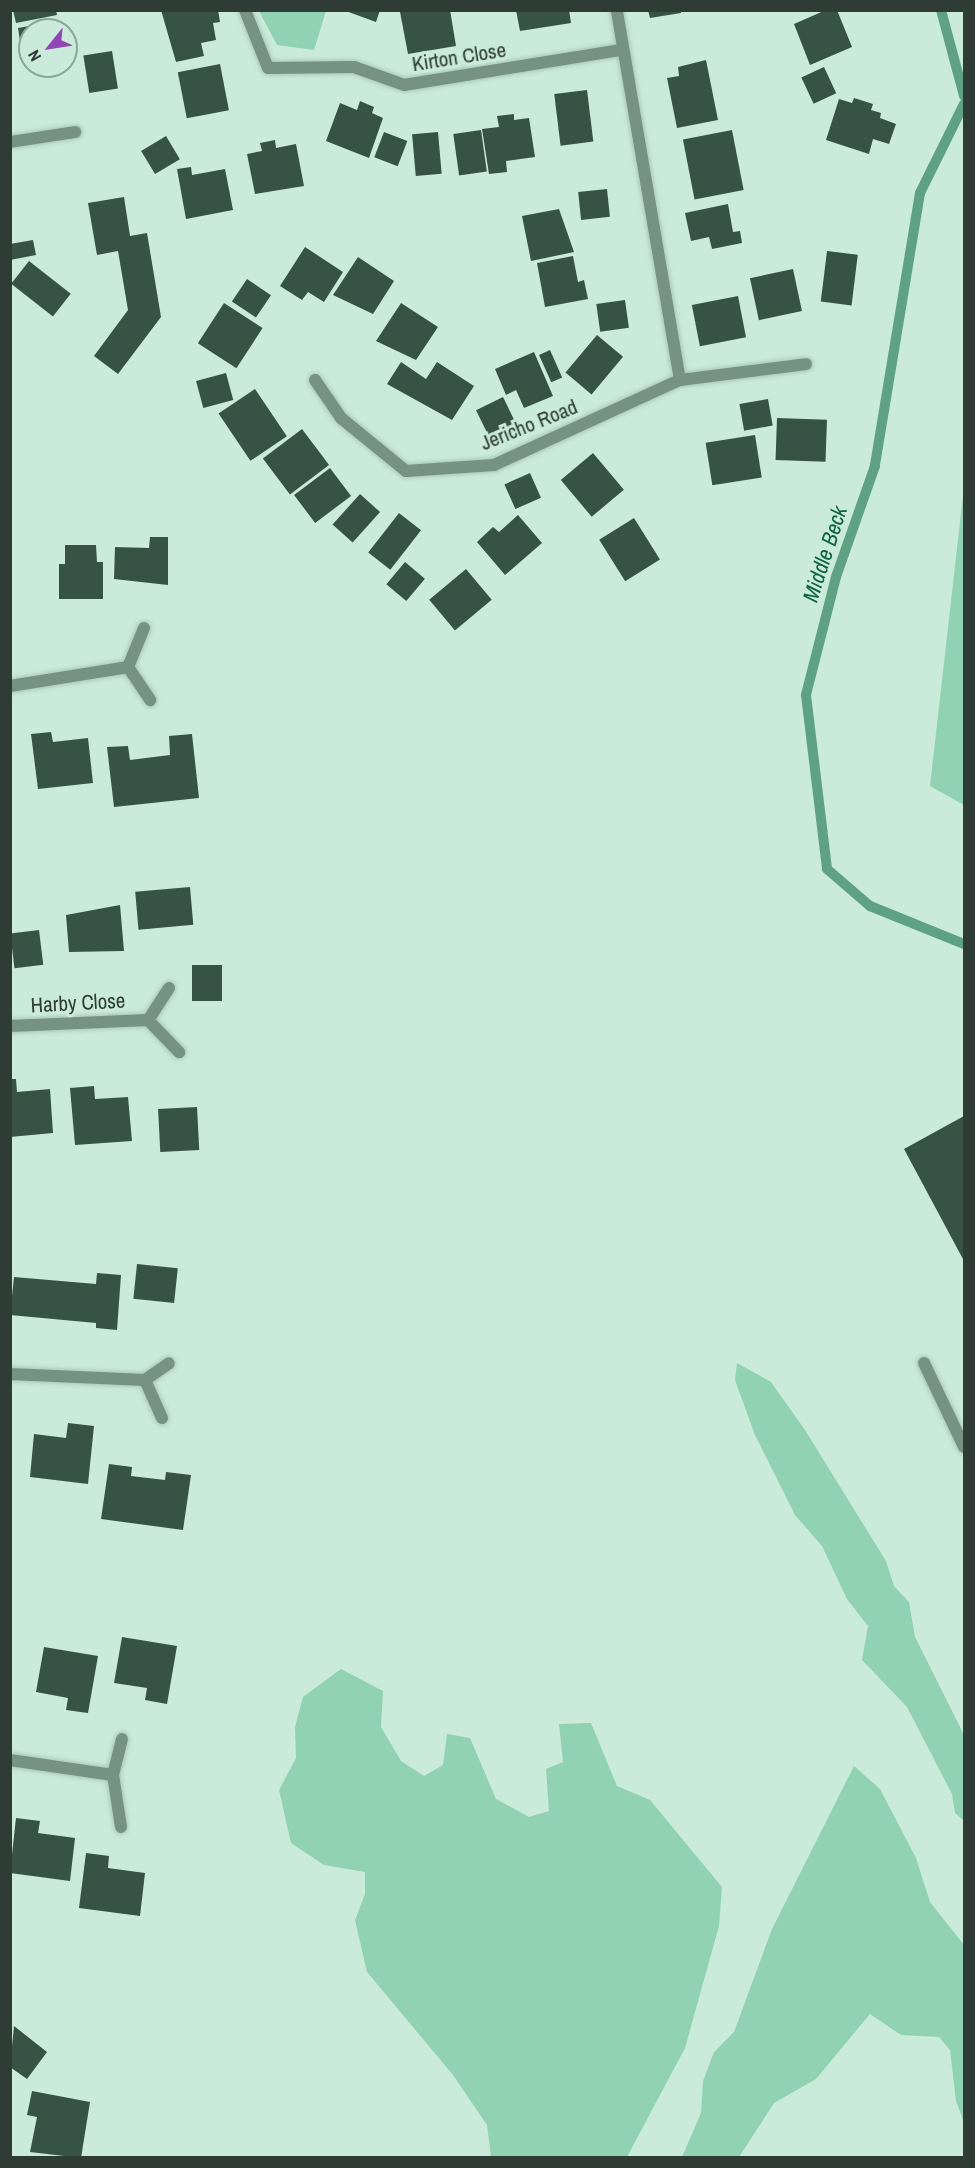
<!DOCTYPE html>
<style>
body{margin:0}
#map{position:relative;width:975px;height:2168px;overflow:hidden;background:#caebda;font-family:"Archivo Narrow",sans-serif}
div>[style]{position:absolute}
.green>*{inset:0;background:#90d2b2}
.stream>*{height:10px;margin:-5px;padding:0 5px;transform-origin:5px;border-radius:5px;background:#5fa283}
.building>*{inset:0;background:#375345;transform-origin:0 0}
.roads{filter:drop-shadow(0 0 2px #abc8b9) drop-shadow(0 0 2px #abc8b9)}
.lane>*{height:12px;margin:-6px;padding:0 6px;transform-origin:6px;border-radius:6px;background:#769283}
.street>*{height:12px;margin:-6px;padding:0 6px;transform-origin:6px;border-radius:6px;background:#769283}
span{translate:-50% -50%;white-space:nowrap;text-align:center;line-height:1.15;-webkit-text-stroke:6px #caebda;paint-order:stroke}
.street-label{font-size:21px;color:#2f3c35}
.water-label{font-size:22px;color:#0f6345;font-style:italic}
.frame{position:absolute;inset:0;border:12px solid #2f3c35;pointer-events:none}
.north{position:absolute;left:18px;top:18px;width:60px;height:60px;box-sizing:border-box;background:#caebda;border:2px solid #8ca598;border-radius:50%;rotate:240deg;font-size:16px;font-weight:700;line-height:24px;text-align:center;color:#2f3c35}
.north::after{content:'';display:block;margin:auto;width:21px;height:27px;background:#9145b7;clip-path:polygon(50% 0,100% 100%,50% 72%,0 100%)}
</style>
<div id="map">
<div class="green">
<i style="clip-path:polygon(259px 11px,326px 11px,314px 50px,277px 45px)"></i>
<i style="clip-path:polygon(964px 487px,964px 805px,930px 786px)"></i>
<i style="clip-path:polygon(737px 1363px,771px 1382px,805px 1430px,886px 1561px,894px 1586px,909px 1602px,915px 1637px,964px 1735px,964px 1821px,955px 1813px,952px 1794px,907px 1707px,862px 1660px,868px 1626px,847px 1599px,822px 1546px,795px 1515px,755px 1435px,735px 1380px)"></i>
<i style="clip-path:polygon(341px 1669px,383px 1691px,381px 1727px,401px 1761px,424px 1776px,443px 1765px,447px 1734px,470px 1738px,496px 1799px,529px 1817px,549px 1811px,546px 1769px,563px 1762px,559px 1724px,591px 1723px,617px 1786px,650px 1800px,722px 1887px,719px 1926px,685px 2048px,627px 2157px,491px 2157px,487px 2125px,453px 2075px,367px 1972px,355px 1920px,365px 1894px,365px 1872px,324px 1865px,291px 1843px,279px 1790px,296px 1758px,295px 1727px,303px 1697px)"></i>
<i style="clip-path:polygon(854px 1766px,880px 1789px,916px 1858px,930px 1902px,964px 1945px,964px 2123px,956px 2101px,950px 2050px,939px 2037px,901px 2035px,870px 2014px,816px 2079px,774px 2103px,739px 2157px,682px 2157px,701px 2113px,703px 2081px,714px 2052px,734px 2032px,772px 1929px)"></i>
</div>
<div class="stream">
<i style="left:941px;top:10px;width:89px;rotate:75deg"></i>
<i style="left:964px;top:104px;width:99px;rotate:116.3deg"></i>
<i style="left:920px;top:193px;width:277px;rotate:99.4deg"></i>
<i style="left:875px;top:466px;width:118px;rotate:109.4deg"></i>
<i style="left:836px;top:577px;width:122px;rotate:104.3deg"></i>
<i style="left:806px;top:695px;width:175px;rotate:83.1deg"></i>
<i style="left:827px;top:869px;width:57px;rotate:40.7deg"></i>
<i style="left:870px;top:906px;width:101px;rotate:22deg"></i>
</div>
<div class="building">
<i style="clip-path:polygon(13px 10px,56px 10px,57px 15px,16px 23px)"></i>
<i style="clip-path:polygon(161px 10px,218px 10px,220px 22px,213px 23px,216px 40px,201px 43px,204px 56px,176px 62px)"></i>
<i style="clip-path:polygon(343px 10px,380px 10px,376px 22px)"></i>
<i style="clip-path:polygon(450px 10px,456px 46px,408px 54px,400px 12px)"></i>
<i style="clip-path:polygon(516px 10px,569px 10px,571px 23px,520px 31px)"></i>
<i style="clip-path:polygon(648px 10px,680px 10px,681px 13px,650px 18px)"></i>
<i style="clip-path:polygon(826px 10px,837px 10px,852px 47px,810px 65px,794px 24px)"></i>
<i style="clip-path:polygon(47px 23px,48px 30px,30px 30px,30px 53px,22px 54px,18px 28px)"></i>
<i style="left:112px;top:51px;width:38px;height:29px;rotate:81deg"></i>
<i style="clip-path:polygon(706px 60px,718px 120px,677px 128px,667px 78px,679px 76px,678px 67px)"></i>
<i style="left:220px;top:64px;width:47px;height:43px;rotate:79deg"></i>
<i style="left:824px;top:67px;width:29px;height:25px;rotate:65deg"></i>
<i style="left:587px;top:90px;width:52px;height:33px;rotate:83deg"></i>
<i style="clip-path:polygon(854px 98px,873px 104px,871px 110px,881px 113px,880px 118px,896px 124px,889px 144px,873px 139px,869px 154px,826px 140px,839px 99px,852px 103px)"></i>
<i style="clip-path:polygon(360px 101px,374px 107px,372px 113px,383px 118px,369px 158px,326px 141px,340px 103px,357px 110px)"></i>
<i style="clip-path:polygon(514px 114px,514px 120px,529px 118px,535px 157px,506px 161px,507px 172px,489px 174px,482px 129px,499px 127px,497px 116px)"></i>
<i style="left:481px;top:130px;width:42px;height:28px;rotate:82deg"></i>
<i style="left:732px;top:130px;width:61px;height:50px;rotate:79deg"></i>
<i style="left:384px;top:132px;width:25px;height:27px;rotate:21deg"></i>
<i style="left:438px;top:132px;width:42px;height:26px;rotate:85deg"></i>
<i style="left:166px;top:136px;width:27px;height:29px;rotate:59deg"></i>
<i style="clip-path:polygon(275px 140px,276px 148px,296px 144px,304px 186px,255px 194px,247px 154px,262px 151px,260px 143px)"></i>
<i style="clip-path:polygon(191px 167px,192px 175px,225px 169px,233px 210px,186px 219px,177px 169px)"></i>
<i style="left:607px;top:189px;width:28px;height:29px;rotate:84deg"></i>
<i style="clip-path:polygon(124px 197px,130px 236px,147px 233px,161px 317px,118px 374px,94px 356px,128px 310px,118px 251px,97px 255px,88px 203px)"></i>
<i style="clip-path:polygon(728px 204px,733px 232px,740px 231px,742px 243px,712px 249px,709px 237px,691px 241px,685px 213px)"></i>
<i style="clip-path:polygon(559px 209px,574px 252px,531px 261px,522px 216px)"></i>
<i style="clip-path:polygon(33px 240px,36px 255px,10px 260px,10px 244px)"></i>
<i style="clip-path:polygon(305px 247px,343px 272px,324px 302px,308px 292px,302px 300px,280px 286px)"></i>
<i style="left:827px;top:251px;width:31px;height:51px;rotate:7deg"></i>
<i style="clip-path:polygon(573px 256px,578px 282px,584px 280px,588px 299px,545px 307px,537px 263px)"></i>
<i style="clip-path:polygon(358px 257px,394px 281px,373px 314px,333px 295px)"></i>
<i style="left:29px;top:261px;width:53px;height:29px;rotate:38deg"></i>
<i style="left:793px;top:269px;width:43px;height:44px;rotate:78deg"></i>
<i style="left:247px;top:279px;width:29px;height:27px;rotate:34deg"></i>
<i style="left:738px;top:296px;width:42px;height:47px;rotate:79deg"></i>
<i style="left:625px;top:300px;width:28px;height:29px;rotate:82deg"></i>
<i style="left:224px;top:303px;width:46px;height:48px;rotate:33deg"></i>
<i style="clip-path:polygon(401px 303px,438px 327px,416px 360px,376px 341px)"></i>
<i style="left:597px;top:335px;width:34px;height:49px;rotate:40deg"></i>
<i style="left:550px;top:350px;width:30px;height:12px;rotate:66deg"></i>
<i style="clip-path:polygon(534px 352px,553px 396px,524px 408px,516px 390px,506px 395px,495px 369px)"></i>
<i style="clip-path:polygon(401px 362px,426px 379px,437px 362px,474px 386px,452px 420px,387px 384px)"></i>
<i style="left:226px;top:373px;width:28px;height:31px;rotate:75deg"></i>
<i style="left:255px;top:389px;width:57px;height:44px;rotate:56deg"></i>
<i style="left:503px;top:397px;width:30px;height:30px;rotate:64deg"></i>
<i style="left:768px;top:399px;width:27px;height:29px;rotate:80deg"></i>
<i style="left:777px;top:418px;width:50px;height:42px;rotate:2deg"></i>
<i style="left:302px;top:429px;width:45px;height:49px;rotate:53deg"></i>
<i style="left:755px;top:435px;width:43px;height:50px;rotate:81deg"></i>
<i style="left:593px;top:453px;width:48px;height:42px;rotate:50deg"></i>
<i style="left:330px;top:468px;width:35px;height:45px;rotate:53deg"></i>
<i style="left:530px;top:473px;width:27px;height:28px;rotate:66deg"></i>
<i style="left:360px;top:494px;width:27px;height:41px;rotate:42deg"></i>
<i style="left:399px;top:513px;width:28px;height:50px;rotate:38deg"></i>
<i style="clip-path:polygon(518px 515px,542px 543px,505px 575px,477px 542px,493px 527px,499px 532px)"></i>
<i style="left:634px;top:518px;width:49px;height:41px;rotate:58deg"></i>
<i style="clip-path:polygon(150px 537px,168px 537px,168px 585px,114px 579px,115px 547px,149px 548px)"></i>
<i style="clip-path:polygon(65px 545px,96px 545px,97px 562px,103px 562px,103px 599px,59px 599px,59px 564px,65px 564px)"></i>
<i style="left:405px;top:562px;width:26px;height:29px;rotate:40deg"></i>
<i style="left:466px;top:569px;width:40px;height:48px;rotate:50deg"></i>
<i style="clip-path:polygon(51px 732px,53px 742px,88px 738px,93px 783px,38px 789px,31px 734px)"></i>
<i style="clip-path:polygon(192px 734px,199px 798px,114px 807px,107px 747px,128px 746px,130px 760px,170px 755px,169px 736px)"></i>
<i style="left:190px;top:887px;width:38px;height:55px;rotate:85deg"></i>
<i style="clip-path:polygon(120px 905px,124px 951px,69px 952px,66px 915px)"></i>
<i style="left:39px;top:930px;width:35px;height:29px;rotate:83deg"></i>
<i style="left:192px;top:965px;width:30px;height:36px"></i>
<i style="clip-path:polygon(10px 1079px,16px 1079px,17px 1092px,50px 1089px,53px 1133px,10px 1137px)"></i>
<i style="clip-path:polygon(94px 1086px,95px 1099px,128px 1097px,132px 1141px,75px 1145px,70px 1088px)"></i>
<i style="left:197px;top:1107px;width:43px;height:39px;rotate:87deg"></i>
<i style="clip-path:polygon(964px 1116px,964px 1261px,904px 1149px)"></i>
<i style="left:137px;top:1264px;width:41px;height:35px;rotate:6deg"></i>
<i style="clip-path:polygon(97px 1273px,121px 1275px,117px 1330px,96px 1328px,96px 1323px,10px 1315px,14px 1277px,96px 1284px)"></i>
<i style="clip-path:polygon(68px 1423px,94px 1426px,88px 1484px,30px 1477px,34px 1434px,66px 1438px)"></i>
<i style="clip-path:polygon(109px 1464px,132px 1467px,131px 1476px,165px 1480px,166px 1472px,191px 1475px,183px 1530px,101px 1519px)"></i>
<i style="clip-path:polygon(122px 1637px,177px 1646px,167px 1704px,145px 1700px,147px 1688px,114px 1683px)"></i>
<i style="clip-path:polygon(44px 1647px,98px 1656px,88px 1713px,66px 1710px,68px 1698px,36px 1692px)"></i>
<i style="clip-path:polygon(16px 1818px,40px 1821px,38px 1833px,75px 1838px,70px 1881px,10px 1873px)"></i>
<i style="clip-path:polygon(86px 1853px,109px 1856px,108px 1868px,145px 1873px,140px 1916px,79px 1908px)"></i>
<i style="clip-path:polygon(14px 2026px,47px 2052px,27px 2079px,10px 2067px)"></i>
<i style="clip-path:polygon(32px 2091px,90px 2102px,81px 2158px,30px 2152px,37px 2117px,27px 2115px)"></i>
</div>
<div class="roads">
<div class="lane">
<i style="left:245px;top:10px;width:62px;rotate:68.4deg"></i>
<i style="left:924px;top:1363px;width:93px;rotate:64.5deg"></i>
</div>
<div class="street">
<i style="left:268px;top:68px;width:86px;rotate:-0.7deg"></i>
<i style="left:354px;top:67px;width:53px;rotate:19.8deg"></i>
<i style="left:404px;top:85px;width:220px;rotate:-9.2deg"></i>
<i style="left:10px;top:142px;width:66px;rotate:-8.7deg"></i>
<i style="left:315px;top:380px;width:46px;rotate:55.6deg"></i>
<i style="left:341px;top:418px;width:84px;rotate:39.2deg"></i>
<i style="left:406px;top:471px;width:88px;rotate:-3.9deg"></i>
<i style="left:494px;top:465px;width:205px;rotate:-24.6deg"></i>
<i style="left:680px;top:380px;width:375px;rotate:-99.7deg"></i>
<i style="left:680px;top:380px;width:127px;rotate:-7.2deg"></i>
<i style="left:144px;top:628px;width:42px;rotate:112.3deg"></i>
<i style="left:128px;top:667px;width:40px;rotate:56deg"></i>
<i style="left:10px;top:686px;width:120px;rotate:-9.1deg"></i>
<i style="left:169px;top:988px;width:38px;rotate:123deg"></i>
<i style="left:148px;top:1020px;width:45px;rotate:45.9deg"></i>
<i style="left:10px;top:1026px;width:138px;rotate:-2.5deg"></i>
<i style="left:10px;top:1374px;width:135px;rotate:2.5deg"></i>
<i style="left:162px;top:1418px;width:42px;rotate:-114.1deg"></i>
<i style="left:145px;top:1380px;width:29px;rotate:-35deg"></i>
<i style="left:10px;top:1760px;width:104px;rotate:8.3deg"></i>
<i style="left:121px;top:1827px;width:53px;rotate:-98.7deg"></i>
<i style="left:113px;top:1775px;width:37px;rotate:-76deg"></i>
</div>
</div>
<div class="street-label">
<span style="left:459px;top:57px;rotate:-9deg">Kirton Close</span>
<span style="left:529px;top:425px;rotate:-22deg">Jericho Road</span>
<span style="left:78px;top:1003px;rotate:-3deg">Harby Close</span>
</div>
<div class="water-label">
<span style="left:825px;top:554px;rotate:-72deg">Middle Beck</span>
</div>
<div class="frame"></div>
<div class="north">N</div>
</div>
